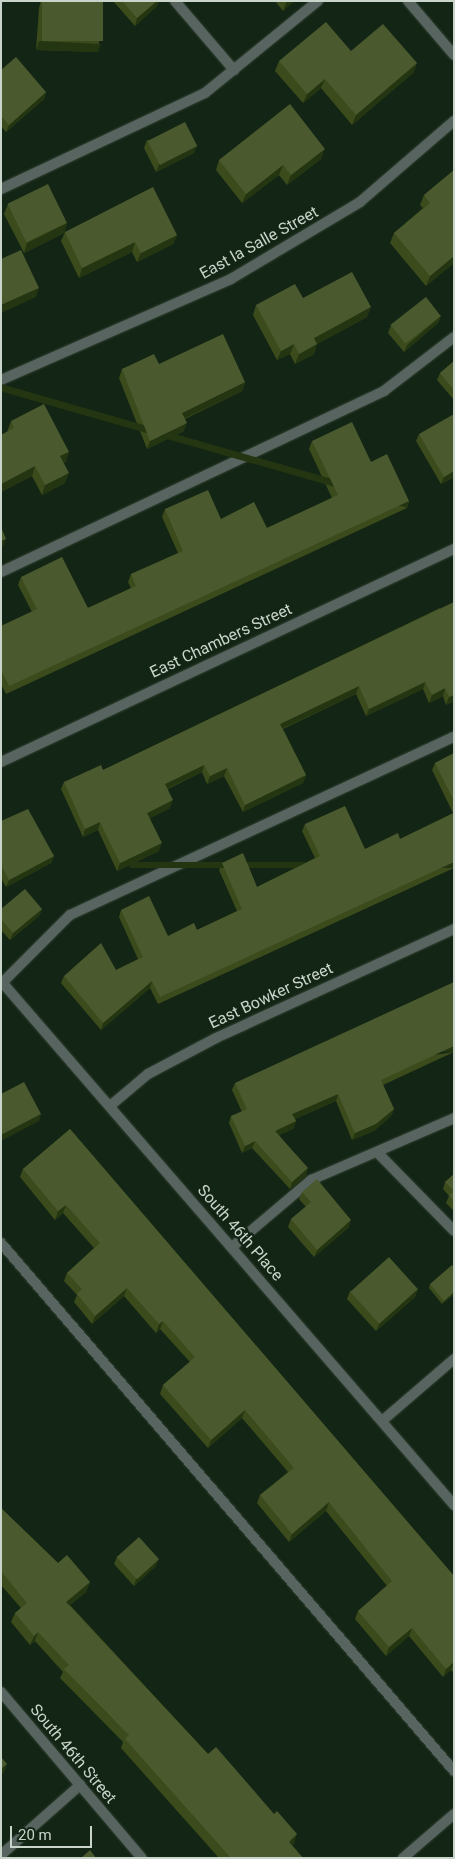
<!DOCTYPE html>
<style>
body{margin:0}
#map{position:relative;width:455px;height:1859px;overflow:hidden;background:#132515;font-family:Roboto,sans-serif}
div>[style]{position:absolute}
.roads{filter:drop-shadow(0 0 1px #304132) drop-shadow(0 0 1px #304132)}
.lane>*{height:10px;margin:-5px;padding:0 5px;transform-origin:5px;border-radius:5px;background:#58645f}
.street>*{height:10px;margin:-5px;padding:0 5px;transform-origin:5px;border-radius:5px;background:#58645f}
.wall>*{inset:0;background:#3b4b1b}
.shaded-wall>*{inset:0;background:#243611;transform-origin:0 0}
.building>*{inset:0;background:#4a5a2e;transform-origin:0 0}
span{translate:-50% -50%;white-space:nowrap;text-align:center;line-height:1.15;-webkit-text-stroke:4.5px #132515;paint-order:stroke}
.street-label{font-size:16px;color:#c9d5ca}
.frame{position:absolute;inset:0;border:2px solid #c9d5ca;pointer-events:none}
.scale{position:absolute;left:10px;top:1826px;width:82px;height:22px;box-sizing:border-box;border:2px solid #c9d5ca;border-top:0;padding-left:6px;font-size:15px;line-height:18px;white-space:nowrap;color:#c9d5ca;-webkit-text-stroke:4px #132515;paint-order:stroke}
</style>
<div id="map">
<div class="roads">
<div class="lane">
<i style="left:175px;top:1px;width:91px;rotate:49.5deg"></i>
<i style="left:1px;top:189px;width:225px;rotate:-25.2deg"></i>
<i style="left:205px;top:93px;width:146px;rotate:-39.2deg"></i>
<i style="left:1px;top:572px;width:424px;rotate:-25.3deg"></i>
<i style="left:384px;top:391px;width:88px;rotate:-37.6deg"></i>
<i style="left:2px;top:983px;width:96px;rotate:-45deg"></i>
<i style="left:70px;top:915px;width:423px;rotate:-24.9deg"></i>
<i style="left:377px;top:1152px;width:110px;rotate:45.7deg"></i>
<i style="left:1px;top:1243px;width:696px;rotate:49.37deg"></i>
<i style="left:232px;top:1247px;width:104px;rotate:-40.3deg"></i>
<i style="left:311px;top:1180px;width:156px;rotate:-23.4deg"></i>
</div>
<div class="street">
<i style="left:408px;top:1px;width:71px;rotate:49.6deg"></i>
<i style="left:1px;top:380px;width:251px;rotate:-23.7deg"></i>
<i style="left:231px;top:279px;width:150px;rotate:-30.8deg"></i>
<i style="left:360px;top:202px;width:124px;rotate:-40.8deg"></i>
<i style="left:1px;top:762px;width:501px;rotate:-25.18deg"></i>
<i style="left:1px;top:981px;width:693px;rotate:49.16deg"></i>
<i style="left:110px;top:1106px;width:50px;rotate:-40.1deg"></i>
<i style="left:148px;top:1074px;width:77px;rotate:-27.9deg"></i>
<i style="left:216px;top:1038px;width:262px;rotate:-24.6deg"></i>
<i style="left:382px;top:1421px;width:95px;rotate:-40.7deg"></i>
<i style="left:1px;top:1692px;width:218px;rotate:49.7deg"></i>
<i style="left:1px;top:1855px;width:106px;rotate:-41.5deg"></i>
<i style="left:403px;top:1858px;width:67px;rotate:-40.8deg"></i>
</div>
</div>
<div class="wall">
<i style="clip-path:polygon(41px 1px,103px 1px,98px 52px,36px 50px,39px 8px)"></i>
<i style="clip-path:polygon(113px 1px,159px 1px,157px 6px,135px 26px)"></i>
<i style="clip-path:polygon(275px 1px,294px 1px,283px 11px)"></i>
<i style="clip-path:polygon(351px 51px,417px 63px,413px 73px,352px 125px,321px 88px,303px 103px,275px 71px,279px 61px)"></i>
<i style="clip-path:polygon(1px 70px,46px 92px,44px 99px,6px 132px,1px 126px)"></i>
<i style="clip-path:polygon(147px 140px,194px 153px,156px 172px,144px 148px)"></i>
<i style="clip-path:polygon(321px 159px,287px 185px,279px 175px,242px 203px,216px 170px,219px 160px)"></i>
<i style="clip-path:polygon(454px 170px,454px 263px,426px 286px,390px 243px,394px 233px,423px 208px,420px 205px,424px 195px)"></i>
<i style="clip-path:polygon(8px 204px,67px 223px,64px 233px,24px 253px,4px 214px)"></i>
<i style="clip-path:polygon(65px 232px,177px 235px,173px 244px,137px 262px,132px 252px,79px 278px,61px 241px)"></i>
<i style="clip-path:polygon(303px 298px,367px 317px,317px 344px,314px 354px,295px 364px,290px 354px,277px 360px,253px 315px,256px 305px)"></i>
<i style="clip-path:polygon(441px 316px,438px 323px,404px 352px,388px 333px,391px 325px)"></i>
<i style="clip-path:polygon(454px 361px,454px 400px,437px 380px,440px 373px)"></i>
<i style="clip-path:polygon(159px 364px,245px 382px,242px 391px,185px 419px,184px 431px,147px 449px,119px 378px,122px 369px)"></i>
<i style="clip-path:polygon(11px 421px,66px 462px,63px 463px,65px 483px,42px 495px,32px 476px,1px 492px,1px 435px,7px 432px)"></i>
<i style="clip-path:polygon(419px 434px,454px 477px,441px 484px,416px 441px)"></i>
<i style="clip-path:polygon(312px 441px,371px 462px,409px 501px,407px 508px,6px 694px,1px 684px,1px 626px,32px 612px,18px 585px,21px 577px,88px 608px,131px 588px,128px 582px,131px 574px,178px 553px,162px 517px,165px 509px,221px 519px,267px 528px,332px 498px,309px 449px)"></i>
<i style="clip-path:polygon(440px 608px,454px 701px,446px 705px,443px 696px,429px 703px,423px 689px,366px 716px,356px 694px,283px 729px,306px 775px,303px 783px,243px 812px,224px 776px,207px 784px,202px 772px,168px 789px,170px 808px,150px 818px,159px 851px,117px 871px,98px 830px,83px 837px,61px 789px,64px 782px,103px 770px)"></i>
<i style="clip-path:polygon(454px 753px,454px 868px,158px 1004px,150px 988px,101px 1030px,61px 983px,64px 976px,116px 970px,138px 959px,119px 917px,121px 910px,168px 936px,197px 930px,237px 911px,219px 870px,222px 863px,257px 887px,315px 858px,302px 831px,305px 824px,365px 849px,400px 839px,453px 813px,432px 770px,435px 763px)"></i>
<i style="clip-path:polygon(1px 821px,54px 856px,51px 863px,6px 887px,1px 878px)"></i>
<i style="clip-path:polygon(1px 909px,42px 909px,39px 916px,10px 940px,1px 930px)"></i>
<i style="clip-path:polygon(454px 1052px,383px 1085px,394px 1109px,391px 1116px,374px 1131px,352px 1140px,336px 1101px,295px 1119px,296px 1121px,293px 1129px,279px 1135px,306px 1176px,290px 1189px,252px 1148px,242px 1153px,229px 1123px,231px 1116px,242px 1112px,232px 1090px,235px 1083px)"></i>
<i style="clip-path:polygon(70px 1129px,454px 1576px,454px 1673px,451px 1670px,443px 1677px,409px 1636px,386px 1656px,355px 1619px,358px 1611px,387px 1586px,326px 1511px,289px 1542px,257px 1503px,260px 1495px,288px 1472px,242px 1418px,208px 1448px,160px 1394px,163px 1385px,190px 1362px,160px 1329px,156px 1333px,124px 1296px,92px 1324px,74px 1302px,77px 1295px,64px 1281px,67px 1273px,94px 1248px,63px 1213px,55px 1220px,20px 1177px,23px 1169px)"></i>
<i style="clip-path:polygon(454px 1174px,454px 1211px,446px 1203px,449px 1196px,443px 1189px,445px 1182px)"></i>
<i style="clip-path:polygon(302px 1192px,349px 1227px,314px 1257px,288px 1227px,291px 1219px,306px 1207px,299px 1199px)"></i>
<i style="clip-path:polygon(430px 1284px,454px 1294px,442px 1304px,429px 1288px)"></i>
<i style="clip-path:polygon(418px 1289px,415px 1297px,376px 1331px,347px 1299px,350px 1291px)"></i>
<i style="clip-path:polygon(1px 1508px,58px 1563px,90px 1582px,86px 1592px,70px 1605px,208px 1754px,294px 1844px,292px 1845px,303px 1858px,219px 1858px,121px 1748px,123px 1742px,60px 1678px,63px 1672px,35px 1641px,30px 1645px,11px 1622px,15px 1613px,21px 1608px,1px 1585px)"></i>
<i style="clip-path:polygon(117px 1557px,156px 1566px,134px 1586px,114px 1564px)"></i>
</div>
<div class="shaded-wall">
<i style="clip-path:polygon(157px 1px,159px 1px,157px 6px,135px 26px,137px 18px)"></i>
<i style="clip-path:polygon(288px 1px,294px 1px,283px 11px,286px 3px)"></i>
<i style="clip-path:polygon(39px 41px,101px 44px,98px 52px,36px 50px)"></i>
<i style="clip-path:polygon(417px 63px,413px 73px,352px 125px,356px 115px)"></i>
<i style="clip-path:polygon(325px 79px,321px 88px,303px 103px,307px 94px)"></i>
<i style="clip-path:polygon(46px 92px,44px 99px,6px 132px,9px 125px)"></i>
<i style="clip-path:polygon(197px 146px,194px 153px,156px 172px,159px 164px)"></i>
<i style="clip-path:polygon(325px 149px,321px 159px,287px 185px,291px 175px)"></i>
<i style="clip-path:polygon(283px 165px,279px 175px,242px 203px,246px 194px)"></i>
<i style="clip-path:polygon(67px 223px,64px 233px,24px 253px,27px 243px)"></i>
<i style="clip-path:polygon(177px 235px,173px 244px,137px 262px,141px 253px)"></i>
<i style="clip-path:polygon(135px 242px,132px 252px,79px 278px,82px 268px)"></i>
<i style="clip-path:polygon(454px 256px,454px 263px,426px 286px,430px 276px)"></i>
<i style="clip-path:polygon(39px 288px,36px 297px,1px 313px,1px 305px)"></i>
<i style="clip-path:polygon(371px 307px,367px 317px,310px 348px,314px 338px)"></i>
<i style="clip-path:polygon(441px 316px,438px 323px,404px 352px,407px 345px)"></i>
<i style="clip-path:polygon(294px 344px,290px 354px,277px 360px,281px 351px)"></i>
<i style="clip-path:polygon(317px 344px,314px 354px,295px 364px,299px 354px)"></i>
<i style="clip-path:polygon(245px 382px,242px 391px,179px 421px,182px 413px)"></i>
<i style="clip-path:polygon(187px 423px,184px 431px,147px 449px,150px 441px)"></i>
<i style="clip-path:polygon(69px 452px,66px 462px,56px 466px,60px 456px)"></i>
<i style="clip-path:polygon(35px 466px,32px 476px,1px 492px,1px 484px)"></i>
<i style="clip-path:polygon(454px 471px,454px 477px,441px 484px,444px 477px)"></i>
<i style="clip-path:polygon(69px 473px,65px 483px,42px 495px,45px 485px)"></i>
<i style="left:409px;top:501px;width:7px;height:441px;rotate:106deg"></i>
<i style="clip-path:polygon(6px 539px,3px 546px,1px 547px,1px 541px)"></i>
<i style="clip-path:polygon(425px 682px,423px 689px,366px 716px,369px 709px)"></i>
<i style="clip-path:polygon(359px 686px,356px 694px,277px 731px,280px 724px)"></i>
<i style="clip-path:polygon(445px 688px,443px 696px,429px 703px,432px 695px)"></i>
<i style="clip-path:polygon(454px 695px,454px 701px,446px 705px,449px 697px)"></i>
<i style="clip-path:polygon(204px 765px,202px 772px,162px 791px,165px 784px)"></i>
<i style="clip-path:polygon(227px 768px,224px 776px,207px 784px,210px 776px)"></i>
<i style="clip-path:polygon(306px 775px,303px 783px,243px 812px,245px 805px)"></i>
<i style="clip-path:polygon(173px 800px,170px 808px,145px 821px,147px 813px)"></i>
<i style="clip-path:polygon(100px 822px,98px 830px,83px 837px,85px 829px)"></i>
<i style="clip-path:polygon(162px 843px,159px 851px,117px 871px,120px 863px)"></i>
<i style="clip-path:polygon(54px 856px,51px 863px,6px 887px,9px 880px)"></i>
<i style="left:454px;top:862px;width:6px;height:324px;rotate:90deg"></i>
<i style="clip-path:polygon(42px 909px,39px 916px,10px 940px,13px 933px)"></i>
<i style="clip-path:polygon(152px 981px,150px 988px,101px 1030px,103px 1023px)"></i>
<i style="left:454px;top:1046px;width:6px;height:81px;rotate:90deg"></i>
<i style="clip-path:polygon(338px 1094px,336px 1101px,290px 1121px,292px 1114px)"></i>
<i style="clip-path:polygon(394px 1109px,391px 1116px,374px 1131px,352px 1140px,355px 1133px)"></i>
<i style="clip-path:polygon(41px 1114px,39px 1121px,1px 1141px,1px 1135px)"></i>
<i style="clip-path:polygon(296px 1121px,293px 1129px,272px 1138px,275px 1131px)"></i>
<i style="clip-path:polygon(255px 1141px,252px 1148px,242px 1153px,245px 1146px)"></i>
<i style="clip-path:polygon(308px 1168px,306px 1176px,290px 1189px,292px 1182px)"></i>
<i style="clip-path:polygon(66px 1205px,63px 1213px,55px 1220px,58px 1211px)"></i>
<i style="clip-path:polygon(351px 1220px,349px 1227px,314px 1257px,317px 1250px)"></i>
<i style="clip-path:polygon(127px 1288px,124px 1296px,92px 1324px,95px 1316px)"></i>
<i style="clip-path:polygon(418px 1289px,415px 1297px,376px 1331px,379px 1324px)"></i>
<i style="clip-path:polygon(454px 1292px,454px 1294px,442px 1304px,444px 1301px)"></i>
<i style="clip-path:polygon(163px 1321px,160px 1329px,156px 1333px,159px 1324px)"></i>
<i style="clip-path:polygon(245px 1410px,242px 1418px,208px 1448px,211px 1440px)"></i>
<i style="clip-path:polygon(329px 1502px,326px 1511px,289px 1542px,292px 1534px)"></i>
<i style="clip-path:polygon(159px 1559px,156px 1566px,134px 1586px,136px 1579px)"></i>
<i style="clip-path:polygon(90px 1582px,86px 1592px,63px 1611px,66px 1602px)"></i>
<i style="clip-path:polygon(412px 1628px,409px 1636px,386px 1656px,389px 1647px)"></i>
<i style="clip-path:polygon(38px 1632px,35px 1641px,30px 1645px,34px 1636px)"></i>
<i style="clip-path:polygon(454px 1662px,451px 1670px,443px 1677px,446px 1669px)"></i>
<i style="clip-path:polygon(7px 1764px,4px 1772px,1px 1775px,1px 1769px)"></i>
<i style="clip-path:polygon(297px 1834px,294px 1844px,286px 1851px,289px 1842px)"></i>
</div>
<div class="building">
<i style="left:42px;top:1px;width:61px;height:40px"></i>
<i style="clip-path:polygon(122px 1px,157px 1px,137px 18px)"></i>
<i style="clip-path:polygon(326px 22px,351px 51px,383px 24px,417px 63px,356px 115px,325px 79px,307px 94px,279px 61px)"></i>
<i style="clip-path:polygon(16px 57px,46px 92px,9px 125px,1px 116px,1px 70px)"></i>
<i style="clip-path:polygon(290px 104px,325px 149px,291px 175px,283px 165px,246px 194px,219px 160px)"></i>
<i style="left:185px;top:122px;width:27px;height:42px;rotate:63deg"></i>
<i style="clip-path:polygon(454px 170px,454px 256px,430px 276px,394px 233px,430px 203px,424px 195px)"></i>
<i style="left:48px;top:184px;width:43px;height:45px;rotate:64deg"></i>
<i style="clip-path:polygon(153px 187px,177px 235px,141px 253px,135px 242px,82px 268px,65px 232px)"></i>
<i style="clip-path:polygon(21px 250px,39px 288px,1px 305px,1px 259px)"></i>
<i style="clip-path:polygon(352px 272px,371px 307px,314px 338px,317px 344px,299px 354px,294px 344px,281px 351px,256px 305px,295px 284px,303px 298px)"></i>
<i style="left:426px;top:297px;width:24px;height:45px;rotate:52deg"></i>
<i style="clip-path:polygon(223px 334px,245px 382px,182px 413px,187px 423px,150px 441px,122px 369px,154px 354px,159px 364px)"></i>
<i style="clip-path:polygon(454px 361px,454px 390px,440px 373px)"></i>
<i style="clip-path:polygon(44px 404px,69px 452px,60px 456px,69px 473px,45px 485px,35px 466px,1px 484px,1px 435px,14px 428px,11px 421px)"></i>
<i style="clip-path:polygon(454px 414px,454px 471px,444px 477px,419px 434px)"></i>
<i style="clip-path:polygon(352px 422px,371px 462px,387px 454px,409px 501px,9px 686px,1px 670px,1px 626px,37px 609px,21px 577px,62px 557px,88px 608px,136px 586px,131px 574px,183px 551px,165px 509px,208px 490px,221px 519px,254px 502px,267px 528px,338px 495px,312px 441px)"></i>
<i style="clip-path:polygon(1px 527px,6px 539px,1px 541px)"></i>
<i style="clip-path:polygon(454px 602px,454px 695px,449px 697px,445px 688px,432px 695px,425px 682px,369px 709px,359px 686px,280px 724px,306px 775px,245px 805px,227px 768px,210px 776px,204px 765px,165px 784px,173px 800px,147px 813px,162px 843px,120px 863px,100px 822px,85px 829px,64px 782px,101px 765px,103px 770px)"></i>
<i style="clip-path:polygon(454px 753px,454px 801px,435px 763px)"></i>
<i style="clip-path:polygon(345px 806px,365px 849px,398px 833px,400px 839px,454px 813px,454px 862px,160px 997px,152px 981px,103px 1023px,64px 976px,101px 943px,116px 970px,143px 957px,121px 910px,149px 896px,168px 936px,194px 923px,197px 930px,242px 909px,222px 863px,243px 853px,257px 887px,320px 856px,305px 824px)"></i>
<i style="clip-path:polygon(28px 809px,54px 856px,9px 880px,1px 865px,1px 821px)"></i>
<i style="clip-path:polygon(25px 889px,42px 909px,13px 933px,1px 919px,1px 909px)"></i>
<i style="clip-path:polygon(454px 982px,454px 1046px,381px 1080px,394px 1109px,376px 1124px,355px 1133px,338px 1094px,292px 1114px,296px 1121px,275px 1131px,308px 1168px,292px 1182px,255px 1141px,245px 1146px,231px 1116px,247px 1109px,235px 1083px)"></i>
<i style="clip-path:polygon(24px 1082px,41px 1114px,1px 1135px,1px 1094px)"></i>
<i style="clip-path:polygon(70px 1129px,454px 1576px,454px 1662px,446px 1669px,412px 1628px,389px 1647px,358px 1611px,392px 1581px,329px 1502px,292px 1534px,260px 1495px,294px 1468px,245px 1410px,211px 1440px,163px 1385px,195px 1357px,163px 1321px,159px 1324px,127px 1288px,95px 1316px,77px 1294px,82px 1289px,67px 1273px,100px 1243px,66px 1205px,58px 1211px,23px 1169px)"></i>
<i style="clip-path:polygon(454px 1174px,454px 1191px,445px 1182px)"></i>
<i style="clip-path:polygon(317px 1179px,351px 1220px,317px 1250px,291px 1219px,311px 1202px,302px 1192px)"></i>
<i style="clip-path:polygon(454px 1192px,454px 1201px,449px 1195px)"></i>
<i style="left:389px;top:1257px;width:43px;height:52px;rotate:48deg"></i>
<i style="clip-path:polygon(452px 1265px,454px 1268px,454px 1292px,444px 1301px,430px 1284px)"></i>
<i style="clip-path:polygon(1px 1508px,58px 1563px,67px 1555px,90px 1582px,66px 1602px,208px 1754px,216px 1747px,274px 1814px,277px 1811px,297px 1834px,289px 1842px,303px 1858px,231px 1858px,125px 1739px,129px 1735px,64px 1669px,69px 1665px,38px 1632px,34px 1636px,15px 1613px,27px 1603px,1px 1571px)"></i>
<i style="left:139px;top:1537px;width:30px;height:30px;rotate:48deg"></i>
<i style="clip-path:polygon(1px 1757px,7px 1764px,1px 1769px)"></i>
<i style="clip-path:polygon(90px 1850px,96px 1858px,81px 1858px)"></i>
</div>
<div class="street-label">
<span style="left:259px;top:243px;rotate:-29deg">East la Salle Street</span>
<span style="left:221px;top:641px;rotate:-25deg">East Chambers Street</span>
<span style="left:271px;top:996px;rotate:-25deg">East Bowker Street</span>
<span style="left:240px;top:1233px;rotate:49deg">South 46th Place</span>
<span style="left:73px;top:1754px;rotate:50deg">South 46th Street</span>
</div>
<div class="frame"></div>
<div class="scale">20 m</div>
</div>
